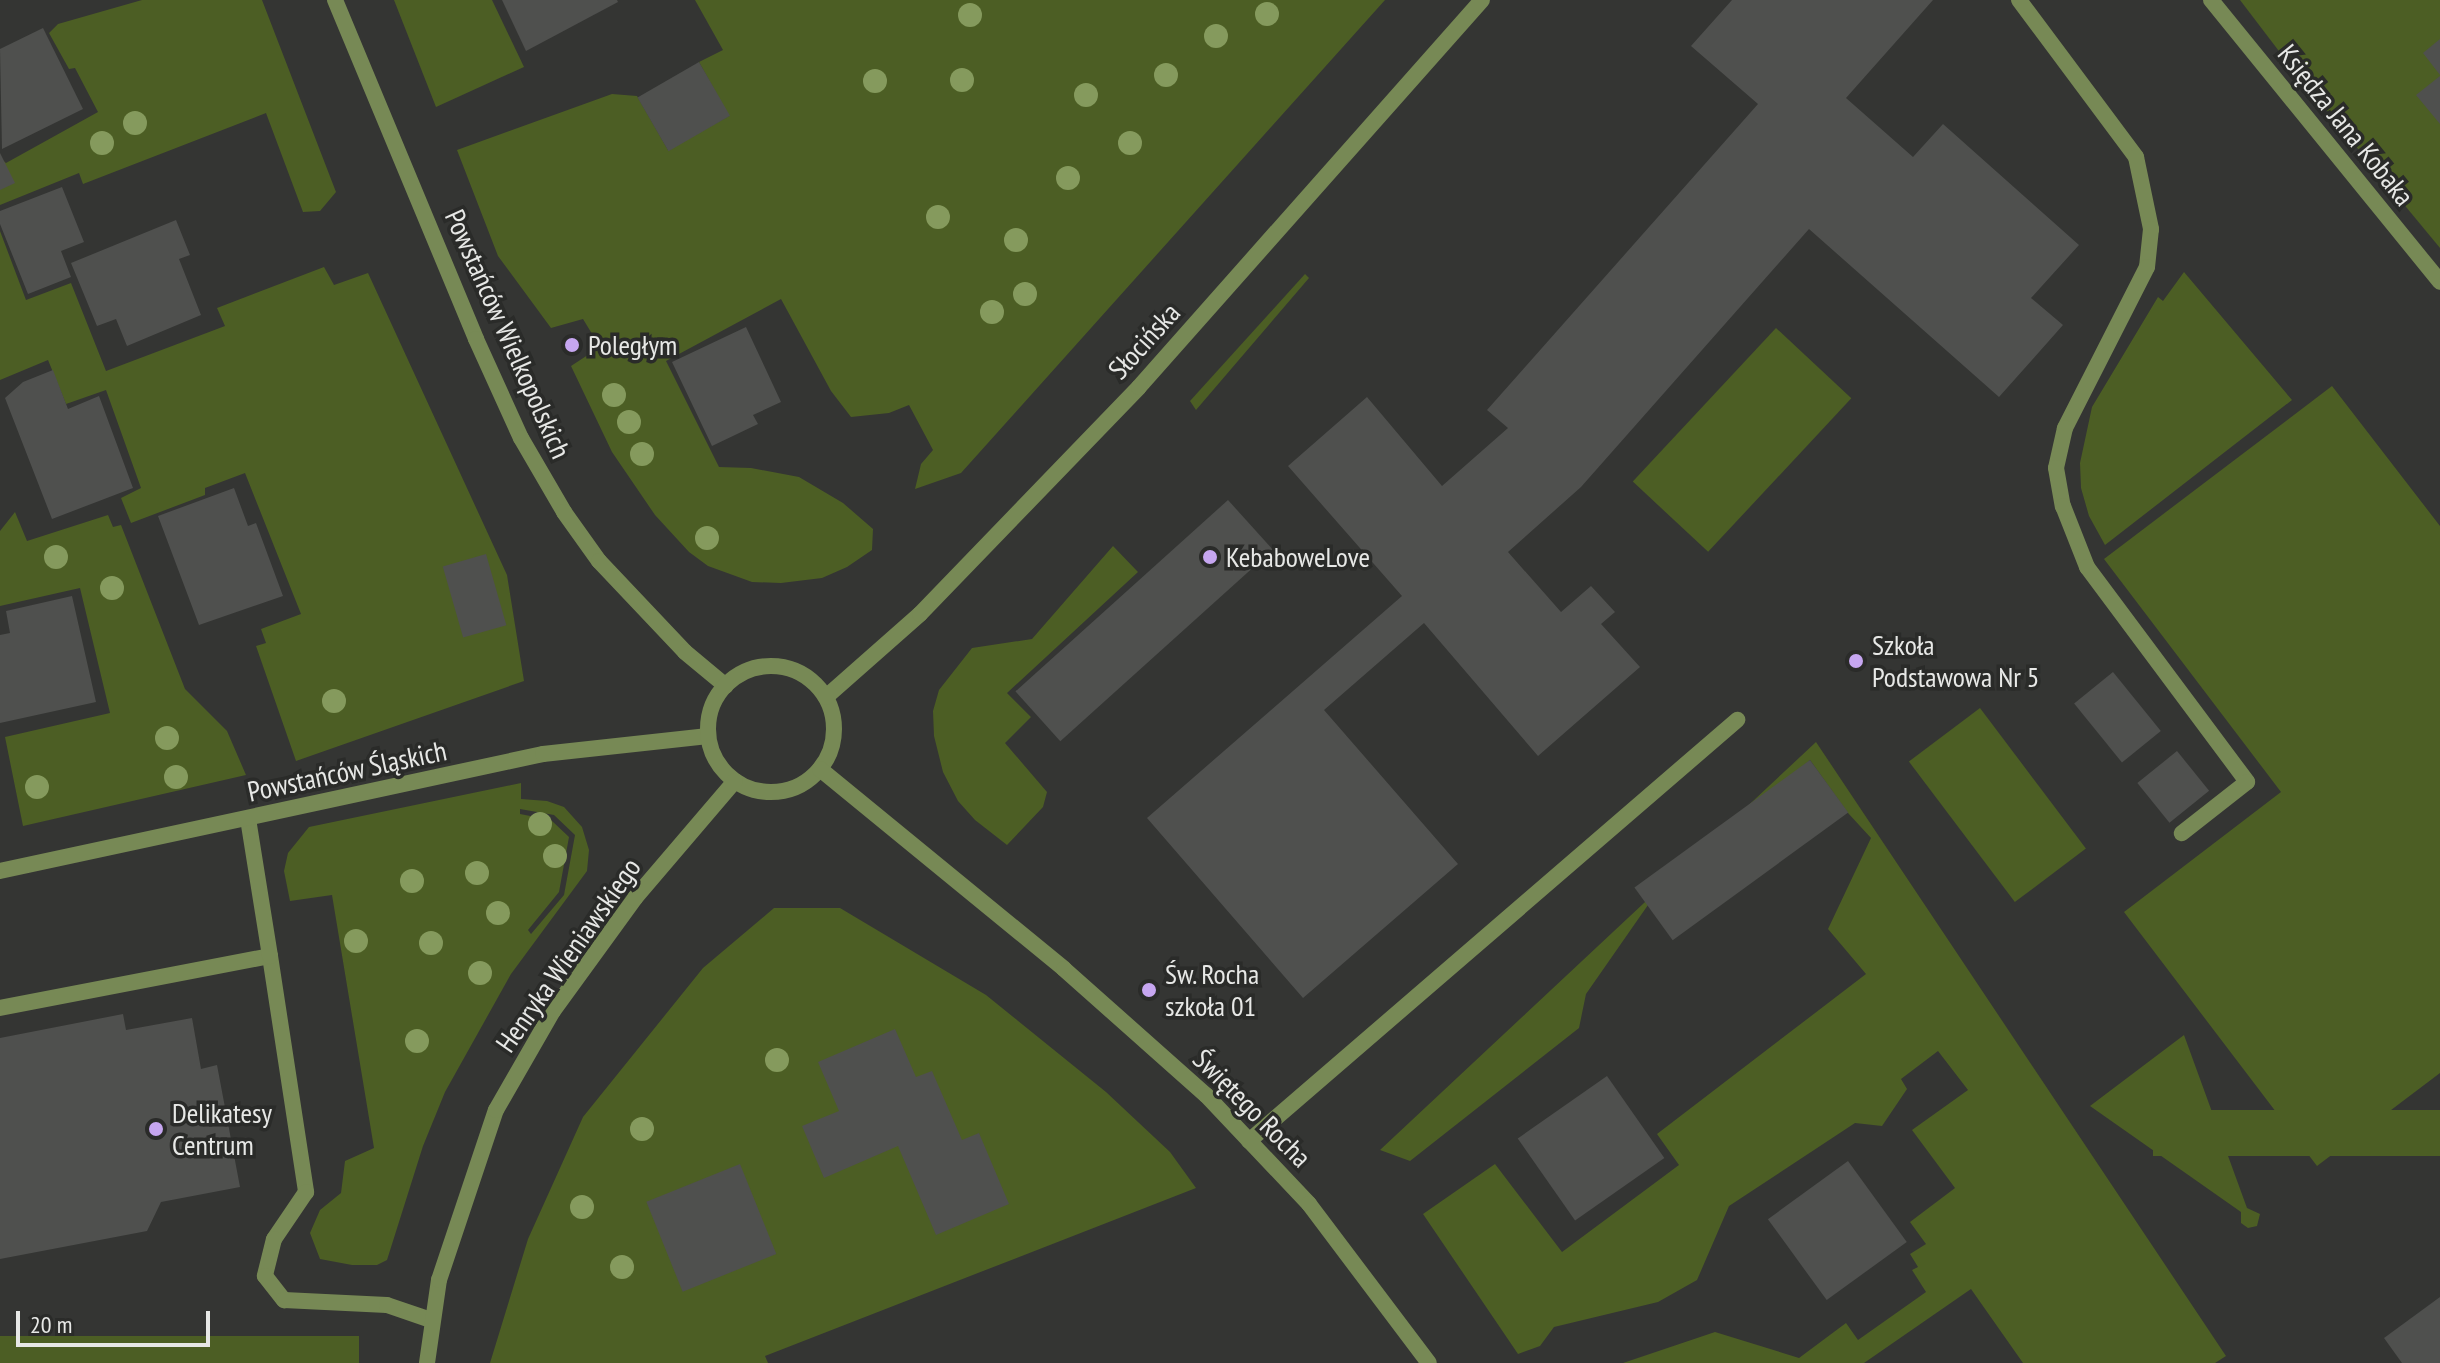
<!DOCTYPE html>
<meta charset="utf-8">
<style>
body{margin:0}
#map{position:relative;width:2440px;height:1363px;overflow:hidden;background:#343533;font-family:"PT Sans Narrow",sans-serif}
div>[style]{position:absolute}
.green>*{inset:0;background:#4c5e24;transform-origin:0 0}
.building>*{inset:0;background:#4f504e;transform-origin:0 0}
.service>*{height:16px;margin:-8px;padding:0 8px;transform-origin:8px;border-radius:8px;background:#778955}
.minor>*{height:16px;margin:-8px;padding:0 8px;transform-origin:8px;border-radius:8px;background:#778955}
.tertiary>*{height:16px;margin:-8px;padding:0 8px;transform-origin:8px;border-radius:8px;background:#778955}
.tertiary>.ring{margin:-8px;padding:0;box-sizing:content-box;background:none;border:16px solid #778955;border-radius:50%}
.trees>*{width:24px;height:24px;margin:-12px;border-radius:50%;background:#859a5d}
.dots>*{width:22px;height:22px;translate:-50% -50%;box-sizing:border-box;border:4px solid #2a2b29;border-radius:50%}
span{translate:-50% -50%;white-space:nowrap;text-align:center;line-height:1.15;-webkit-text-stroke:7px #2a2b29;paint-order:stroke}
.street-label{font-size:28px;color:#e7e8e6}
.poi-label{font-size:28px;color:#e7e8e6}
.left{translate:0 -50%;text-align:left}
.scale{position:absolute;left:16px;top:1311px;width:194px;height:36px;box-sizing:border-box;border:4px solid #e7e8e6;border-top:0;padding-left:10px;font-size:24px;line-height:28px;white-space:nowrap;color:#e7e8e6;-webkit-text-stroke:6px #2a2b29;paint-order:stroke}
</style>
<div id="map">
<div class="green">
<i style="clip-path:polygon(142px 0,262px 0,336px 192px,320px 211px,303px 212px,266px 113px,83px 184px,79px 173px,0 205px,0 158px,6px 163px,98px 112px,75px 68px,69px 69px,49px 33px,58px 24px)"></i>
<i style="clip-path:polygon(394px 0,492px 0,524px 67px,436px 107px)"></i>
<i style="clip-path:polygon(695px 0,1385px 0,961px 473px,915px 489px,921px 464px,933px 450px,909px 405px,889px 413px,851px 417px,831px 391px,781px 299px,666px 361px,719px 467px,751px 468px,799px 477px,843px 503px,873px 529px,872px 550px,847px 567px,822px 578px,781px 583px,752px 582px,708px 566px,689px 552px,655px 515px,612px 452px,571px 366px,600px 347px,583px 319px,551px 328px,498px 256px,457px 150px,612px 94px,637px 96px,668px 150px,729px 116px,699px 62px,723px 50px)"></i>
<i style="clip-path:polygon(2240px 0,2440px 0,2440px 248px,2301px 80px)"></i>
<i style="clip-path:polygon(0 231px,26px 300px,71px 283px,106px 371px,225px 326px,217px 308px,324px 267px,334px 285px,368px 273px,507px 575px,524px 681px,296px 761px,256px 646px,266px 643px,261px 629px,301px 614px,245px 473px,205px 488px,205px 495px,131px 523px,121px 498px,141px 488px,106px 390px,66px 404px,48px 360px,0 380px)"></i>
<i style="clip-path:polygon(2184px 272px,2292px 400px,2105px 545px,2089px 516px,2081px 488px,2080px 463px,2092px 407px,2158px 297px,2163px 301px)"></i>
<i style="clip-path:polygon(1305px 274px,1309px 278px,1196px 410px,1190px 401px)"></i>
<i style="left:1776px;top:328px;width:103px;height:210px;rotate:43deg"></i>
<i style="clip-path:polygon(2332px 386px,2440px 526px,2440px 1073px,2317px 1166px,2124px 912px,2281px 792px,2104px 559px)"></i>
<i style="clip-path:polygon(15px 512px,27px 541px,108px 515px,113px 527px,121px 525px,185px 689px,227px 731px,246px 775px,23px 826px,5px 737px,110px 713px,80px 588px,0 606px,0 531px)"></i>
<i style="clip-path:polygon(1113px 546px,1138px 572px,1007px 693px,1031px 717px,1005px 743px,1047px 792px,1043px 807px,1007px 845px,975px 820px,958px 801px,943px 772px,934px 736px,933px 711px,939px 690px,972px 648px,1032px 639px)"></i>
<i style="left:1980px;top:708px;width:176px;height:89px;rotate:53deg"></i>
<i style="clip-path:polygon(1816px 742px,2226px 1356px,2215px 1363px,2023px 1363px,1971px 1289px,1864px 1363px,1623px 1363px,1715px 1332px,1799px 1358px,1846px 1323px,1858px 1340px,1926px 1292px,1912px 1270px,1918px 1267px,1910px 1254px,1926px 1244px,1910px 1222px,1955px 1188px,1912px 1130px,1968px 1090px,1938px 1051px,1901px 1079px,1907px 1089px,1882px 1126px,1855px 1123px,1729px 1206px,1697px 1280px,1658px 1302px,1554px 1327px,1540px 1346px,1518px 1354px,1423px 1214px,1495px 1164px,1562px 1252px,1679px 1165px,1657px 1134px,1866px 974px,1828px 929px,1871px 838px,1848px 813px,1810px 760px,1648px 905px,1586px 994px,1579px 1028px,1410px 1161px,1380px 1150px)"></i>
<i style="clip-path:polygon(evenodd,521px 783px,521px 799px,547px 801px,564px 807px,582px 827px,589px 850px,587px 871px,511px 974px,445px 1092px,423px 1146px,387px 1260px,377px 1265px,352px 1265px,320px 1259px,310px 1233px,320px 1210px,341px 1193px,345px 1161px,374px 1148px,332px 895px,290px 901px,284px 871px,288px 853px,309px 827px,521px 783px,520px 809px,554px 815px,575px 835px,564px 895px,531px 934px,528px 930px,559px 892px,569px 837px,551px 820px,520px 814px,520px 809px)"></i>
<i style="clip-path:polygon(774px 908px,840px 908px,986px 995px,1106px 1092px,1170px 1152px,1196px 1188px,765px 1356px,768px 1363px,490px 1363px,528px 1239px,583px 1117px,703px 968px)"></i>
<i style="clip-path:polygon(2184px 1035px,2247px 1208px,2260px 1214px,2257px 1226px,2248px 1228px,2241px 1223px,2241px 1212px,2090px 1106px)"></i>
<i style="left:2440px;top:1110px;width:46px;height:287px;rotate:90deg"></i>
<i style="left:0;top:1336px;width:359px;height:27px"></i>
</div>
<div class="building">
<i style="clip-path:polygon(502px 0,617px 0,618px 2px,526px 51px)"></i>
<i style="clip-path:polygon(1732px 0,1933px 0,1846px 98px,1913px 157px,1943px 124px,2079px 245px,2031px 298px,2063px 325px,1999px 397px,1809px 229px,1581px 487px,1508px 552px,1561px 612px,1591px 586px,1615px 612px,1601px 624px,1640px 667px,1538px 756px,1424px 623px,1324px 710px,1458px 864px,1303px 998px,1147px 818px,1402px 596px,1288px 466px,1367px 397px,1442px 486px,1508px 428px,1487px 410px,1758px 104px,1691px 46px)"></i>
<i style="clip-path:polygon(43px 28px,83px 109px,2px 149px,0 49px)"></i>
<i style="clip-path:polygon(2440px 39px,2440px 75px,2423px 53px)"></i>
<i style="left:699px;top:62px;width:62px;height:71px;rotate:60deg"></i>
<i style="clip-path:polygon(2440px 76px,2440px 124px,2416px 95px)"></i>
<i style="clip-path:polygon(0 153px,15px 183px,0 190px)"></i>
<i style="clip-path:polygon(62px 187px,84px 242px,61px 251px,71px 277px,28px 294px,0 224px,0 211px)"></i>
<i style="clip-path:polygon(176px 220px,190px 255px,179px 259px,201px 315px,127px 346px,116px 319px,97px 326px,71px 263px)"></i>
<i style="clip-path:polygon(746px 327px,781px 402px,753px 415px,758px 424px,712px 446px,672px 362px)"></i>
<i style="clip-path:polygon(53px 370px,68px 409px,99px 396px,133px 488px,52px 519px,5px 398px,23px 382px)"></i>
<i style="clip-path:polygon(234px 488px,248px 526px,256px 523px,283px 596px,199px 625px,158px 516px)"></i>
<i style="left:1228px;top:500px;width:67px;height:286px;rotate:48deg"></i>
<i style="left:486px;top:554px;width:74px;height:45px;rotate:74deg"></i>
<i style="clip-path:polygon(72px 596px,96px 702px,0 723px,0 635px,10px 633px,6px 611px)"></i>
<i style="left:2113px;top:672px;width:76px;height:50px;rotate:51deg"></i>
<i style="left:2177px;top:751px;width:51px;height:51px;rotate:51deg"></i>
<i style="left:1810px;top:760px;width:65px;height:217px;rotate:54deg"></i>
<i style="clip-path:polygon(123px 1014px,126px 1030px,192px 1018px,201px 1069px,217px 1065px,240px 1187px,161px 1202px,147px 1231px,0 1259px,0 1038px)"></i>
<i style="clip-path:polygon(895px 1029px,916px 1077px,932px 1071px,962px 1140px,979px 1133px,1009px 1204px,936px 1235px,898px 1146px,824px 1178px,802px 1126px,839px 1111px,818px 1062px)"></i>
<i style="left:1607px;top:1076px;width:100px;height:109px;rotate:55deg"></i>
<i style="left:1848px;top:1161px;width:100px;height:99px;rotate:54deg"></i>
<i style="left:740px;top:1164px;width:97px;height:101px;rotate:68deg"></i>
<i style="clip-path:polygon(2440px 1297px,2440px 1363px,2402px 1363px,2384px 1338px)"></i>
</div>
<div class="service">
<i style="left:2019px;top:0;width:196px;rotate:53.3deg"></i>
<i style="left:2136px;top:157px;width:74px;rotate:78.2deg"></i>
<i style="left:2151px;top:229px;width:38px;rotate:96deg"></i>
<i style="left:2147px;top:267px;width:181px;rotate:117deg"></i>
<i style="left:2065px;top:428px;width:41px;rotate:102.7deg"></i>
<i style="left:2056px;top:468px;width:39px;rotate:80deg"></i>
<i style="left:2063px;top:506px;width:66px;rotate:68.5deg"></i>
<i style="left:2087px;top:567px;width:268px;rotate:53.3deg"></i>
<i style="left:2247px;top:782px;width:83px;rotate:141.9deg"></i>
<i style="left:270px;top:956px;width:239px;rotate:81.3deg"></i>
<i style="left:306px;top:1192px;width:57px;rotate:124.2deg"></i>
<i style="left:274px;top:1239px;width:38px;rotate:104deg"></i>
<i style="left:265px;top:1276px;width:31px;rotate:52deg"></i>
<i style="left:284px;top:1300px;width:103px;rotate:2.8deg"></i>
<i style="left:387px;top:1305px;width:46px;rotate:18.8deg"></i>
<i style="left:0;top:1008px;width:275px;rotate:-10.9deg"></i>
<i style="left:270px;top:956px;width:139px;rotate:-99.1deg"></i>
<i style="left:1249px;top:1141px;width:645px;rotate:-40.78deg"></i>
</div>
<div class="minor">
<i style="left:2211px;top:0;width:363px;rotate:50.9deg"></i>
<i style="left:0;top:871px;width:555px;rotate:-12.16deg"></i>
<i style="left:543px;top:754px;width:166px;rotate:-6.2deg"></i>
</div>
<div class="tertiary">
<i style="left:335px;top:0;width:367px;rotate:67.4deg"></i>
<i style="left:476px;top:339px;width:109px;rotate:65.6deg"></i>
<i style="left:521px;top:438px;width:86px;rotate:59.8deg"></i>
<i style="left:564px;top:512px;width:60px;rotate:54.5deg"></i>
<i style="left:599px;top:561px;width:125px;rotate:46.6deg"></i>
<i style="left:685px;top:652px;width:53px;rotate:39.7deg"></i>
<i class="ring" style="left:708px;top:666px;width:110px;height:110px"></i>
<i style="left:826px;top:697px;width:125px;rotate:-41.4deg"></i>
<i style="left:920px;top:614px;width:315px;rotate:-46deg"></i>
<i style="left:1139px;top:387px;width:517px;rotate:-48.45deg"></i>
<i style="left:820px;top:769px;width:315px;rotate:39.3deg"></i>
<i style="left:1064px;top:969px;width:190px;rotate:41.6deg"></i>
<i style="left:1206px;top:1095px;width:150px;rotate:46.6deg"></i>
<i style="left:1309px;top:1204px;width:199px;rotate:53deg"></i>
<i style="left:427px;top:1363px;width:84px;rotate:-81.8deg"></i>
<i style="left:439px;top:1280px;width:179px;rotate:-71.5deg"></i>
<i style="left:496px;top:1110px;width:114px;rotate:-60.1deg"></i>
<i style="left:553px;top:1011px;width:140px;rotate:-54deg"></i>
<i style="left:635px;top:898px;width:154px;rotate:-49.5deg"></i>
</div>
<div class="trees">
<i style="left:1267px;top:14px"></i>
<i style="left:970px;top:15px"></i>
<i style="left:1216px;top:36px"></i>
<i style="left:1166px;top:75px"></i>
<i style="left:962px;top:80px"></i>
<i style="left:875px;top:81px"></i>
<i style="left:1086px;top:95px"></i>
<i style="left:135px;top:123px"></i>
<i style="left:102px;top:143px"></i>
<i style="left:1130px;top:143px"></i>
<i style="left:1068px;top:178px"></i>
<i style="left:938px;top:217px"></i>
<i style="left:1016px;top:240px"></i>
<i style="left:1025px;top:294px"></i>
<i style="left:992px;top:312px"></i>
<i style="left:614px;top:395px"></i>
<i style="left:629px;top:422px"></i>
<i style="left:642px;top:454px"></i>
<i style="left:707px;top:538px"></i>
<i style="left:56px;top:557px"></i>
<i style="left:112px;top:588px"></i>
<i style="left:334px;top:701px"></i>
<i style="left:167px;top:738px"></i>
<i style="left:176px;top:777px"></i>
<i style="left:37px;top:787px"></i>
<i style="left:540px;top:824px"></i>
<i style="left:555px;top:856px"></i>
<i style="left:477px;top:873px"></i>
<i style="left:412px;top:881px"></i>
<i style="left:498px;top:913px"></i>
<i style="left:356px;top:941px"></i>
<i style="left:431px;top:943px"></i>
<i style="left:480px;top:973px"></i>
<i style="left:417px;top:1041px"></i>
<i style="left:777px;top:1060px"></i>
<i style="left:642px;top:1129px"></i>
<i style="left:582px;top:1207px"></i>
<i style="left:622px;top:1267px"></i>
</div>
<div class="dots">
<i style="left:572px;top:345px;background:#c6a6f0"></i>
<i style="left:1210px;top:557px;background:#c6a6f0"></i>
<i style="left:1856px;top:661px;background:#c6a6f0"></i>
<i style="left:1149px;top:990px;background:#c6a6f0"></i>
<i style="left:156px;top:1129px;background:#c6a6f0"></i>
</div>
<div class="street-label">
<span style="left:2346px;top:125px;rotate:51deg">Księdza Jana Kobaka</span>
<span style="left:508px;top:334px;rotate:66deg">Powstańców Wielkopolskich</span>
<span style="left:1144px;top:341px;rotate:-48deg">Słocińska</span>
<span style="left:347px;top:771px;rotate:-12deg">Powstańców Śląskich</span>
<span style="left:568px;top:955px;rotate:-55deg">Henryka Wieniawskiego</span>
<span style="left:1252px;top:1108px;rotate:45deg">Świętego Rocha</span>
</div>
<div class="poi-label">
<span class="left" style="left:588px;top:345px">Poległym</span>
<span class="left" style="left:1226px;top:557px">KebaboweLove</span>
<span class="left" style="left:1872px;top:661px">Szkoła<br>Podstawowa Nr 5</span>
<span class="left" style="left:1165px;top:990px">Św. Rocha<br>szkoła 01</span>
<span class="left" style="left:172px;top:1129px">Delikatesy<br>Centrum</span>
</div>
<div class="scale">20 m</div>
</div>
